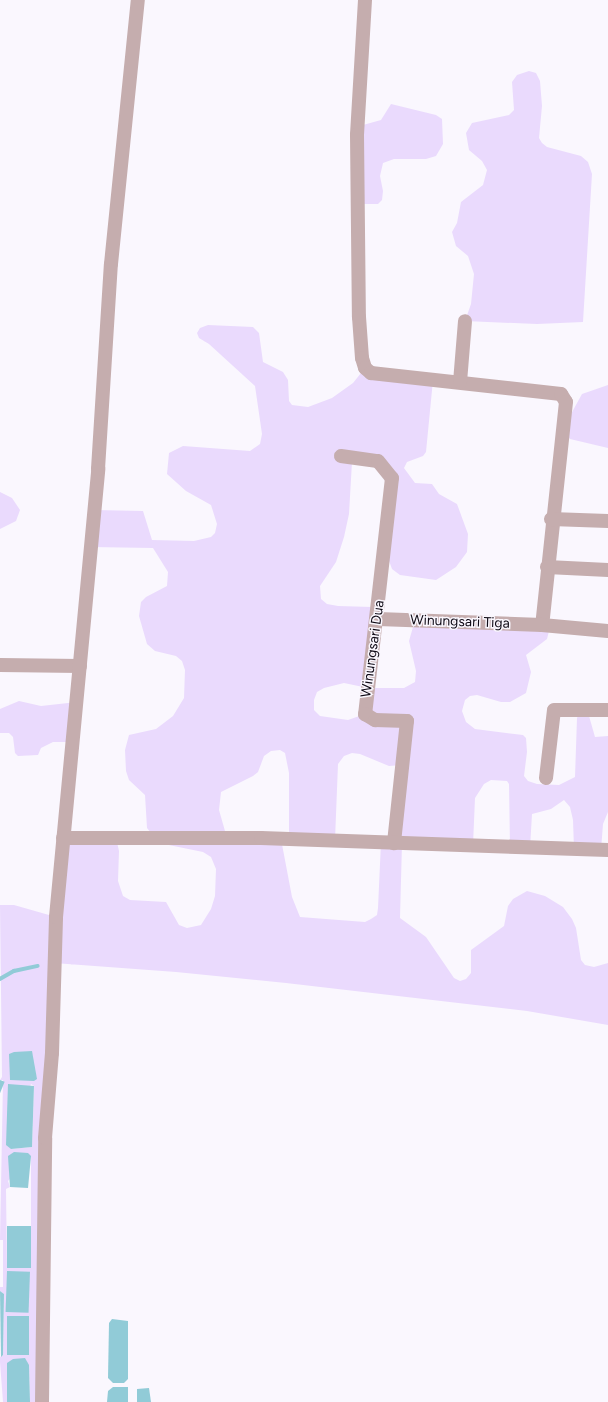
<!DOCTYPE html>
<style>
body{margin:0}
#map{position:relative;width:608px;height:1402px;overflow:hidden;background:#faf7fe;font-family:Figtree,sans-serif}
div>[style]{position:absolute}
.green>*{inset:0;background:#eadafd}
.water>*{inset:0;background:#91cbd7;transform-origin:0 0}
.stream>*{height:3.5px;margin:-1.75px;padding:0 1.75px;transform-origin:1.75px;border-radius:1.75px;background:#91cbd7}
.minor>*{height:14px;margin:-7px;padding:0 7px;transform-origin:7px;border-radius:7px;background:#c5adae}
span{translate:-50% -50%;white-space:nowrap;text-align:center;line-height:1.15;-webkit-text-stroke:3px #faf7fe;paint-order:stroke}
.street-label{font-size:14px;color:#0f0a15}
</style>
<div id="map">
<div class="green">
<i style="clip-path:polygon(529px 71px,536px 73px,540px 81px,542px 106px,539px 138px,542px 143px,547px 147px,581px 156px,588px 162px,592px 174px,583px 322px,537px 324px,465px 321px,471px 304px,474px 274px,468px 256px,456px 246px,452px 232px,457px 223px,461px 202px,483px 185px,487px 170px,482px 161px,469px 150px,466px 133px,472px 123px,509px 115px,514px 110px,512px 82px,517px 75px)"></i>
<i style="clip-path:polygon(391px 104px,436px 115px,442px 119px,443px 144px,436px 156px,426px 159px,394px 159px,383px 163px,380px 176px,383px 191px,382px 200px,378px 204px,364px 204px,363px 125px,381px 120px)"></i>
<i style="clip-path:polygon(evenodd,208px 325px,253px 327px,259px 333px,263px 362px,283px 372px,288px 380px,289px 401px,292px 405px,308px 407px,332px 398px,353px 383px,365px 368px,433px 380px,426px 452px,423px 456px,407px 462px,404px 468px,415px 483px,432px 484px,439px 494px,457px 504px,468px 534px,467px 552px,456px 567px,436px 580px,400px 575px,392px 569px,388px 558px,385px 467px,352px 462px,349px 514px,344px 537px,336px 562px,320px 586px,321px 599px,327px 604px,338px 606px,372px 607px,368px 688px,404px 688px,415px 682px,416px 671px,409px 641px,413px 627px,550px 627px,547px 639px,526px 655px,531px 672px,526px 693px,510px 702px,501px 702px,477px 695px,470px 696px,465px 700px,462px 711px,466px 722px,475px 729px,523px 735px,526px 738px,527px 752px,524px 776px,528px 781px,537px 784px,559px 785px,575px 777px,577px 718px,581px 710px,589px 716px,595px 737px,608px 736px,608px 812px,603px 824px,601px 850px,574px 849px,573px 820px,570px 807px,564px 800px,551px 809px,532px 814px,530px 848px,510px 847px,509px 784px,507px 781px,491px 780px,484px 784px,475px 798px,473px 845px,402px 843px,400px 918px,426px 937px,454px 978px,460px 981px,466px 979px,471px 973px,471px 950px,504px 926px,508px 906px,513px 899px,527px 891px,545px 896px,563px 907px,572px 919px,576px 928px,581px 960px,585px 965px,594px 967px,608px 963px,608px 1025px,527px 1011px,286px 983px,176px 972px,54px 963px,42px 1402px,30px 1402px,29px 1365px,8px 1363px,7px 1402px,3px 1402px,0 1362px,0 1357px,3px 1355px,4px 1294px,0 1291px,0 1287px,3px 1287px,3px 1240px,0 1240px,3px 1080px,0 1080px,2px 1077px,0 905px,14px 905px,56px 917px,63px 838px,116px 838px,119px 851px,118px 881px,123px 896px,130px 900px,166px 902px,179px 925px,187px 928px,201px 925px,211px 909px,215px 896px,216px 869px,211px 857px,203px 852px,159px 843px,147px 828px,145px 795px,129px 780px,126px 771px,125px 750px,129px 735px,156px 729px,173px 716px,184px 698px,185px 670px,182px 661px,176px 656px,155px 651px,147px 644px,139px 616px,141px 602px,146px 597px,167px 586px,168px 572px,153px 548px,91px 547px,94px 510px,143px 511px,152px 540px,194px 541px,211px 537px,215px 533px,217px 524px,211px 505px,186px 491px,167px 474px,169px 453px,183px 446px,250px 451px,260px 444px,262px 434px,255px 386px,209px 344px,199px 338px,197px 333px,200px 328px,208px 325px,344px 683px,368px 688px,365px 714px,348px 720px,320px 716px,314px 710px,314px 700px,317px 692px,324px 688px,344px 683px,208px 325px,280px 750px,285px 753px,289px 773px,289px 839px,335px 840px,338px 764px,344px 756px,352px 753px,360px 754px,389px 766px,402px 765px,394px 843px,381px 842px,378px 908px,377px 915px,371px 919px,365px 922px,300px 917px,292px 897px,281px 839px,227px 838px,219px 810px,221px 792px,253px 776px,258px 772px,264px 756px,271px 751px,280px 750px,208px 325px,31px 1084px,34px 1086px,32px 1147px,11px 1149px,31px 1084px,208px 325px,31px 1156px,31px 1268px,7px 1268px,6px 1189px,10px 1187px,8px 1181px,31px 1156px)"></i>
<i style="clip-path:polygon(608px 385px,608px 448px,570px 439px,567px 435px,571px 414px,582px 394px)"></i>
<i style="clip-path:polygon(0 492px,12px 498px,20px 510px,16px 521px,0 529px)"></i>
<i style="clip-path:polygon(19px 701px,41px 706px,77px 702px,74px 742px,53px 742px,41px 748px,38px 755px,18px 756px,15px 753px,13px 737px,9px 733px,0 733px,0 709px)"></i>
</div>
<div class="water">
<i style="clip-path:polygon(32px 1051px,37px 1079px,34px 1081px,10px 1080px,9px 1054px,14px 1052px)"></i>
<i style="left:0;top:1080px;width:5px;height:74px;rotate:22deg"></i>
<i style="clip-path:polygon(8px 1084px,34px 1086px,32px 1147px,11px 1149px,6px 1145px)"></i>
<i style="clip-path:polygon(14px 1152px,28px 1153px,31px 1156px,28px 1188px,10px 1187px,8px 1156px)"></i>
<i style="left:7px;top:1226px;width:24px;height:42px"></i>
<i style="left:7px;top:1271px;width:23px;height:41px;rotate:2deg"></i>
<i style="clip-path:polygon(0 1291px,4px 1294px,3px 1355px,1px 1357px)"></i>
<i style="left:7px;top:1316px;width:22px;height:39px"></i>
<i style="clip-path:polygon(112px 1319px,128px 1321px,128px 1379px,124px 1383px,113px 1383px,108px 1378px,109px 1323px)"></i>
<i style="clip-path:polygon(25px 1358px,29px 1365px,30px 1402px,7px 1402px,7px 1363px,13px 1359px)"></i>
<i style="clip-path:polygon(113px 1387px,128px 1387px,128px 1402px,107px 1402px,108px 1391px)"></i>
<i style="clip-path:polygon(149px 1388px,151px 1402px,137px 1402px,137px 1389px)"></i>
</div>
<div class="stream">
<i style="left:0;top:979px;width:16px;rotate:-30deg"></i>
<i style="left:14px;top:971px;width:24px;rotate:-12deg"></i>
</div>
<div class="minor">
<i style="left:365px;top:0;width:135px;rotate:93.4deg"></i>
<i style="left:357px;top:135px;width:182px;rotate:89.4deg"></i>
<i style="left:359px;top:317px;width:41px;rotate:85.8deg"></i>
<i style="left:362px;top:358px;width:10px;rotate:73deg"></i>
<i style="left:365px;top:368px;width:8px;rotate:40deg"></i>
<i style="left:371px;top:373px;width:191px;rotate:6.3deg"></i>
<i style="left:561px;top:394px;width:9px;rotate:58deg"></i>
<i style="left:566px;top:402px;width:224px;rotate:96.1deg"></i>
<i style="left:542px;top:625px;width:66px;rotate:5.2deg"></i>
<i style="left:460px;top:382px;width:61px;rotate:-85.3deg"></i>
<i style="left:341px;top:456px;width:37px;rotate:8deg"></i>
<i style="left:378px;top:461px;width:22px;rotate:51deg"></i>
<i style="left:392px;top:478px;width:238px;rotate:96.5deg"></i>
<i style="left:365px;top:714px;width:12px;rotate:31deg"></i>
<i style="left:375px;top:720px;width:32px;rotate:2deg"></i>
<i style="left:407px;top:721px;width:123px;rotate:96.1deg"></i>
<i style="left:551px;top:519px;width:57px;rotate:2deg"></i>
<i style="left:547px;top:567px;width:61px;rotate:2.8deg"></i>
<i style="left:378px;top:619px;width:164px;rotate:2.1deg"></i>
<i style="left:0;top:665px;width:80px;rotate:0.7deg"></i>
<i style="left:546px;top:778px;width:68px;rotate:-83.3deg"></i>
<i style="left:554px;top:710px;width:54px"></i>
<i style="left:63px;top:838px;width:198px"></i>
<i style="left:261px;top:838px;width:347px;rotate:2deg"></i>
<i style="left:42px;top:1402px;width:264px;rotate:-89.3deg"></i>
<i style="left:45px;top:1138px;width:85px;rotate:-85.3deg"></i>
<i style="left:52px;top:1053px;width:136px;rotate:-88.3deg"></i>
<i style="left:56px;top:917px;width:450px;rotate:-84.6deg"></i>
<i style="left:98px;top:469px;width:205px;rotate:-86.4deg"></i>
<i style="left:111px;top:264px;width:265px;rotate:-84.2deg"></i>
</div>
<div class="street-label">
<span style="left:460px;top:622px;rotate:2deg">Winungsari Tiga</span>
<span style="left:373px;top:649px;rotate:-82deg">Winungsari Dua</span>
</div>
</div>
